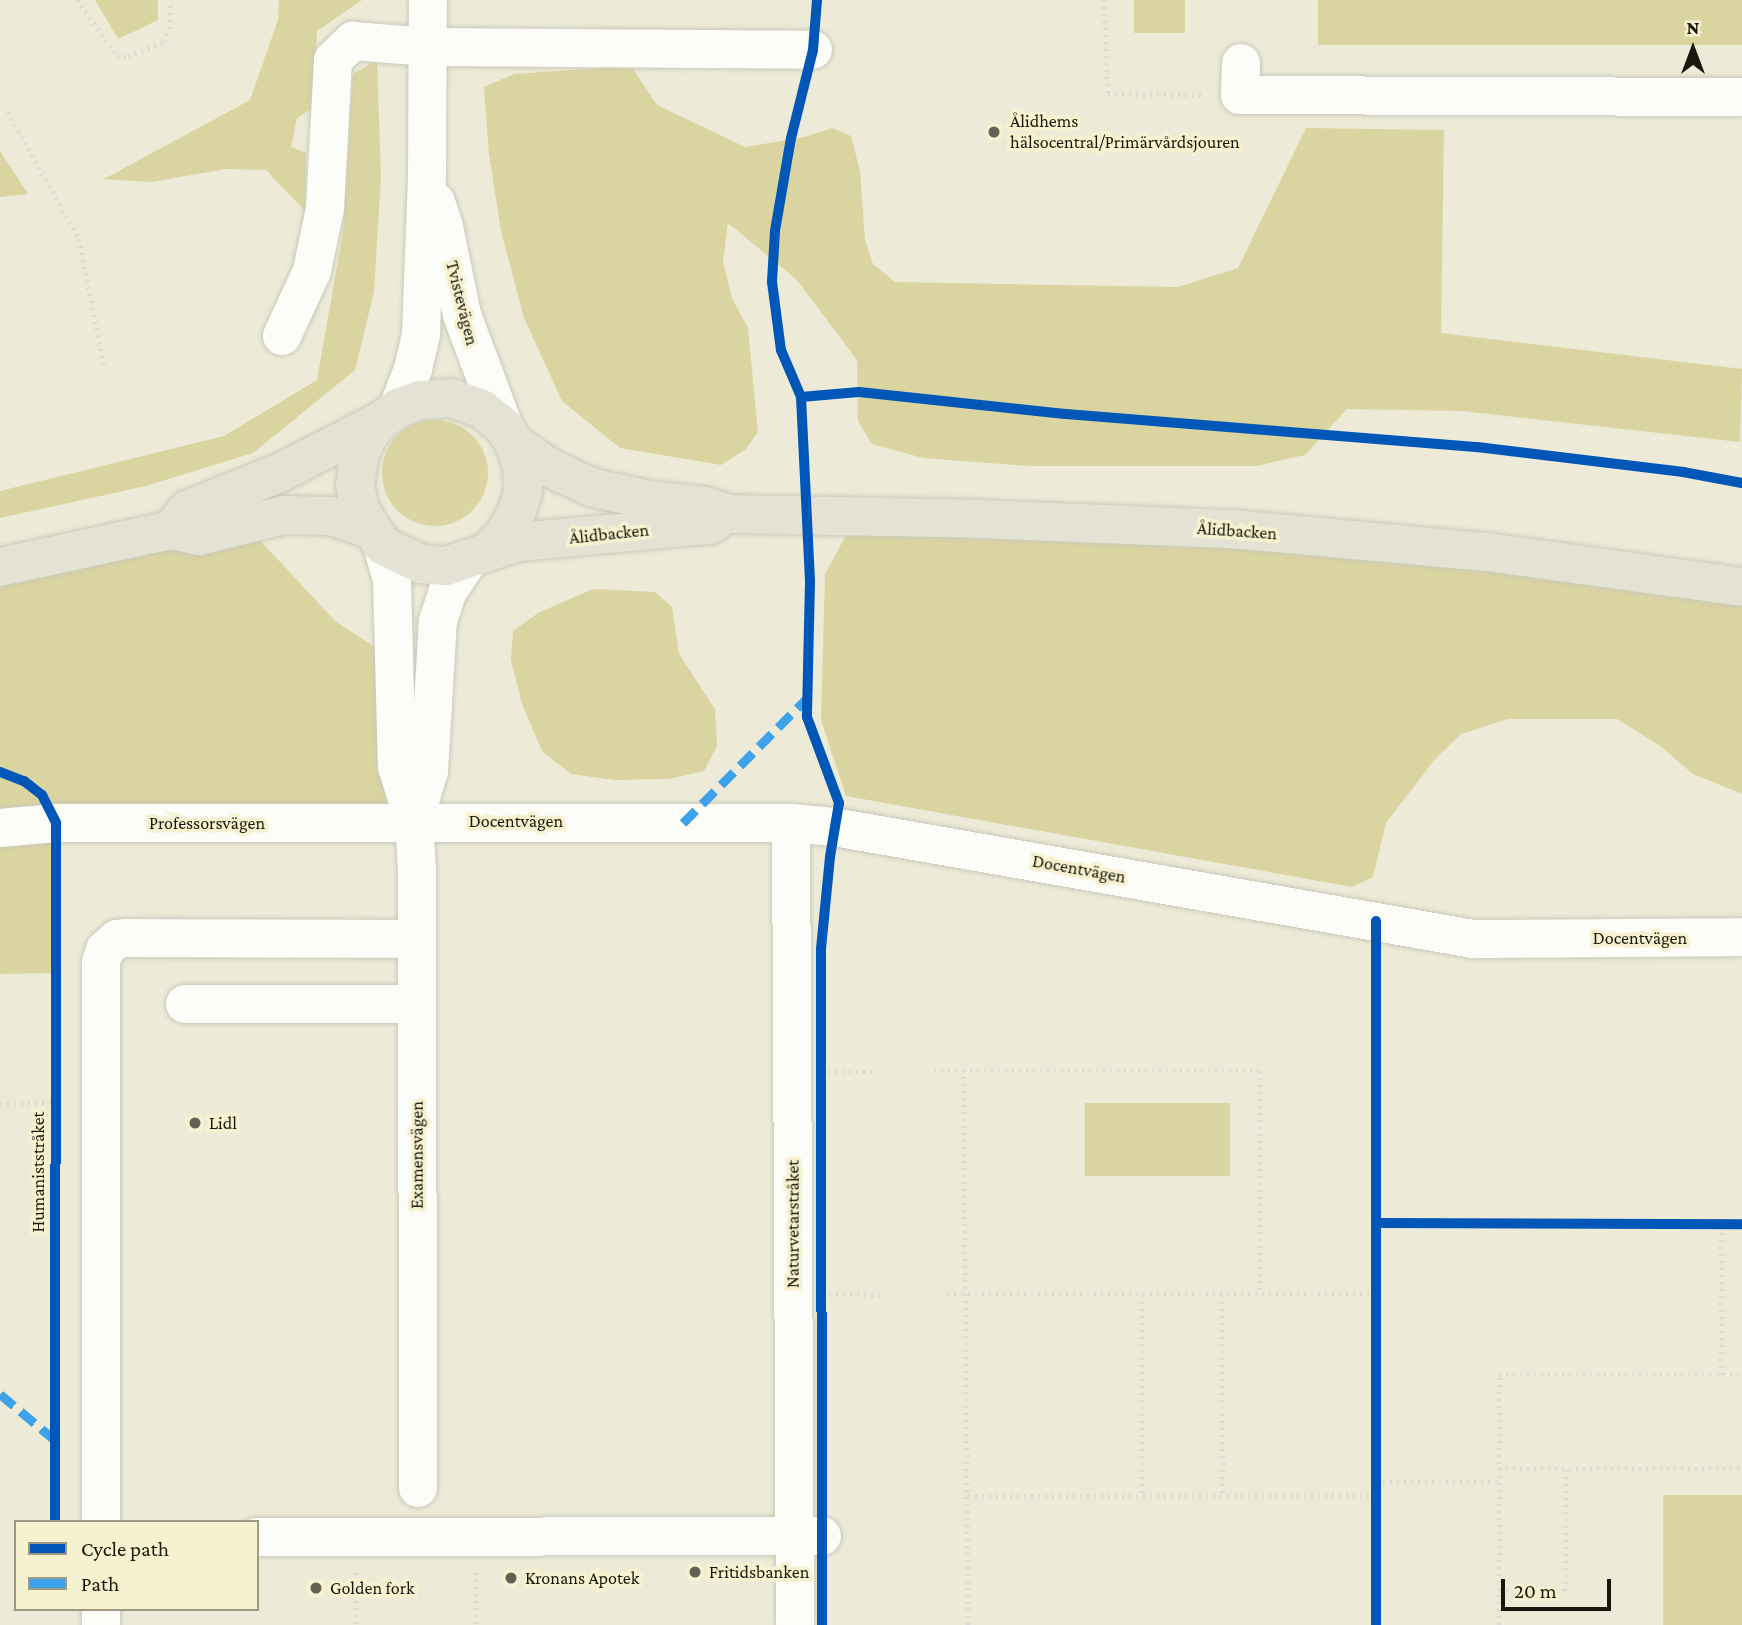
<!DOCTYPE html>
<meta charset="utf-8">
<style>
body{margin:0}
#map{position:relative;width:1742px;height:1625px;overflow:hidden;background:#edebd8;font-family:"Crimson Pro",serif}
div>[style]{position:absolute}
.green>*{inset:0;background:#dbd5a3;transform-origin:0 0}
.round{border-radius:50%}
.forest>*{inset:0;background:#dad4a0;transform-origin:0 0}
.path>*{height:4.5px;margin-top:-2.25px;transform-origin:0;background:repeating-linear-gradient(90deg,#dcdcd5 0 2px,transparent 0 7px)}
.roads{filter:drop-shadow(0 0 2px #cac9b9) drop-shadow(0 0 2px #cac9b9)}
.minor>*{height:38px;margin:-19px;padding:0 19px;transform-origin:19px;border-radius:19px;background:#fcfcf9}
.major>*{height:38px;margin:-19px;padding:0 19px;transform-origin:19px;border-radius:19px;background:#e3e2d4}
.quiet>*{height:9px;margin-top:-4.5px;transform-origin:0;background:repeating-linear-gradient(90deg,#3da2e9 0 18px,transparent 0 27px)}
.cycleway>*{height:10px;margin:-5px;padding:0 5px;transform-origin:5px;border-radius:5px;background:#0057b8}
.dots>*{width:19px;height:19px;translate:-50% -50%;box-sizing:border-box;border:4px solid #f6f2cf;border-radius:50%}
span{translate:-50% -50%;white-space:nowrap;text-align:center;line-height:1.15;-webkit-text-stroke:7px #f6f2cf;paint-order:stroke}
.poi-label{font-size:18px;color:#19170b}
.left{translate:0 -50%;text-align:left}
.street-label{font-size:18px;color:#19170b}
.legend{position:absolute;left:14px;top:1520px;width:245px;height:91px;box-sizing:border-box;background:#f6f2cf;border:2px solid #9e9a81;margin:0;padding:9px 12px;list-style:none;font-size:21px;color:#19170b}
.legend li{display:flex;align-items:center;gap:14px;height:35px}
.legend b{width:35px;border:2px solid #9e9a81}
.north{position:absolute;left:1658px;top:14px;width:70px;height:70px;-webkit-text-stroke:5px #f6f2cf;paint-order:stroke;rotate:0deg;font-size:19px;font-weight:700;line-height:28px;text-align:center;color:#19170b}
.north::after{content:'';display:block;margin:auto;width:24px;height:32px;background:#19170b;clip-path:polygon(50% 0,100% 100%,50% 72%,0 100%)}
.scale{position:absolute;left:1501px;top:1579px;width:110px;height:32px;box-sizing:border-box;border:4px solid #19170b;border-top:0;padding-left:9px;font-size:21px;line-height:24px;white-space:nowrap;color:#19170b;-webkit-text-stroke:5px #f6f2cf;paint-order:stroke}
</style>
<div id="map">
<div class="green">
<i class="round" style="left:382px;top:420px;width:106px;height:106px"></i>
<i style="left:1230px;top:1103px;width:73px;height:145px;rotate:90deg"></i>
<i style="left:1663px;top:1495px;width:79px;height:130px"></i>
</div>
<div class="forest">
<i style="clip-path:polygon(95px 0,158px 0,158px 20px,118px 39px)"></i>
<i style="clip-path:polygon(279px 0,362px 0,317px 31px,313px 108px,297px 118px,291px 147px,306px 153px,305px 211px,266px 170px,227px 169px,151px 182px,104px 179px,250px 100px,278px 20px)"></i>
<i style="left:1134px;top:0;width:51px;height:33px"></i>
<i style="left:1318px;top:0;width:424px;height:45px"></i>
<i style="clip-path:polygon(377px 60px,381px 177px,374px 292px,355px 370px,253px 453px,146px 486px,0 518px,0 491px,224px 436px,317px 380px,343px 232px,353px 74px)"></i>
<i style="clip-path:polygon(631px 66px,657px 105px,745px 147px,805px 137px,832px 128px,851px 136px,860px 171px,865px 239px,873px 264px,895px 282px,1178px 287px,1238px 268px,1306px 128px,1444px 130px,1441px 333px,1742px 369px,1740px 442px,1462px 411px,1347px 409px,1305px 455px,1256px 466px,1029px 466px,923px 458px,872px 444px,858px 421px,857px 360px,797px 280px,728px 223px,723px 262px,732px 298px,748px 328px,758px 432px,746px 449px,721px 465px,620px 448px,562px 401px,524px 318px,501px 231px,489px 154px,484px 87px,514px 74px)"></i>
<i style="clip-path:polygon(0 151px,28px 194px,0 197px)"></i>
<i style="clip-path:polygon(856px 517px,1742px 587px,1742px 794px,1693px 774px,1659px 745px,1617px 719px,1508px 719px,1461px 734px,1435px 759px,1386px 823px,1373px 877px,1352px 887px,846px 796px,821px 720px,825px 574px)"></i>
<i style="clip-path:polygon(244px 523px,335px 621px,393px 659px,414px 821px,56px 823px,56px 973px,0 974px,0 567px)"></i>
<i style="clip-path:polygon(593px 589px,655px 592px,672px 607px,679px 654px,715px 709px,717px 746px,704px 771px,669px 779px,615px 780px,571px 774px,542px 751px,522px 704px,511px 660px,513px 631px,538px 613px)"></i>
</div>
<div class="path">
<i style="left:77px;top:0;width:68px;rotate:54deg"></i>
<i style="left:117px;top:55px;width:11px;rotate:5deg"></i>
<i style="left:128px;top:56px;width:39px;rotate:-21deg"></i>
<i style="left:164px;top:42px;width:14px;rotate:-69deg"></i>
<i style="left:169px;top:29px;width:29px;rotate:-86deg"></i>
<i style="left:1104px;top:0;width:94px;rotate:87.6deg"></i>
<i style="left:1108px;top:94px;width:94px;rotate:0.6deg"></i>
<i style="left:8px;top:112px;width:145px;rotate:60.8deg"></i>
<i style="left:79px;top:239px;width:133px;rotate:78.7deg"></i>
<i style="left:934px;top:1071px;width:29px"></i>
<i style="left:828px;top:1072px;width:45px"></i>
<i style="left:0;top:1104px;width:55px;rotate:-2.1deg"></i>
<i style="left:829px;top:1294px;width:56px;rotate:1deg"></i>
<i style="left:947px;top:1294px;width:429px"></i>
<i style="left:1142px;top:1295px;width:201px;rotate:90deg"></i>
<i style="left:1222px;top:1295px;width:200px;rotate:89.7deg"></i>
<i style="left:1721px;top:1375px;width:151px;rotate:-90deg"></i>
<i style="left:1499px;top:1469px;width:243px"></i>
<i style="left:1376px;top:1482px;width:123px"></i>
<i style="left:968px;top:1496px;width:408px;rotate:-0.1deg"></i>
<i style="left:356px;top:1573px;width:52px;rotate:90deg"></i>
<i style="left:476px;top:1573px;width:52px;rotate:90deg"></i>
<i style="left:1499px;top:1591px;width:67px"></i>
<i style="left:1566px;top:1591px;width:122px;rotate:-90deg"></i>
<i style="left:968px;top:1625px;width:554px;rotate:-90.52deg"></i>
<i style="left:963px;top:1071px;width:298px"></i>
<i style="left:1261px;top:1071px;width:223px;rotate:90.3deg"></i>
<i style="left:1499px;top:1625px;width:250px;rotate:-90deg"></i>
<i style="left:1499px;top:1375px;width:243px"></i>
</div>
<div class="roads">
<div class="minor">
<i style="left:1241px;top:63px;width:32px;rotate:92deg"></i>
<i style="left:1240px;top:95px;width:502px;rotate:0.23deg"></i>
<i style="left:436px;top:202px;width:26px;rotate:72deg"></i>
<i style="left:444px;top:227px;width:90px;rotate:78.4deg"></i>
<i style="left:462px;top:315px;width:120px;rotate:69.4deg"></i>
<i style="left:282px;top:336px;width:72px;rotate:-65.2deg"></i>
<i style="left:312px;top:271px;width:64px;rotate:-78.3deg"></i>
<i style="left:325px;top:208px;width:148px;rotate:-86.9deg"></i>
<i style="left:333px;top:60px;width:28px;rotate:-44deg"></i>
<i style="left:353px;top:41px;width:75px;rotate:4.6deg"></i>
<i style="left:428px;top:47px;width:385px;rotate:0.4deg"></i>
<i style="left:398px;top:408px;width:42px;rotate:-69deg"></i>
<i style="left:413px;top:369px;width:37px;rotate:-77deg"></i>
<i style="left:421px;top:333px;width:156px;rotate:-87.8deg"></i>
<i style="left:427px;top:177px;width:177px;rotate:-89.7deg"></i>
<i style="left:382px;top:545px;width:36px;rotate:74deg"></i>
<i style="left:392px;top:580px;width:187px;rotate:88.5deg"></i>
<i style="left:397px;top:767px;width:57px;rotate:72.5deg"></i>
<i style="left:414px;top:821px;width:49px;rotate:86.5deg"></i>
<i style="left:417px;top:870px;width:618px;rotate:89.91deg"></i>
<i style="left:414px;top:821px;width:52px;rotate:-73.3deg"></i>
<i style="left:429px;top:771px;width:150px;rotate:-86.6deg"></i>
<i style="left:438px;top:621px;width:32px;rotate:-72deg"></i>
<i style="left:448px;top:591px;width:37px;rotate:-56deg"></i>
<i style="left:791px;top:823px;width:802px;rotate:89.71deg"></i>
<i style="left:0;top:828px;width:56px;rotate:-5.1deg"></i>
<i style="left:56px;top:823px;width:735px"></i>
<i style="left:791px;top:823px;width:43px;rotate:5.3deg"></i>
<i style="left:834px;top:827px;width:649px;rotate:9.94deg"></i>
<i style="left:1473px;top:939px;width:269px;rotate:-0.4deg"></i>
<i style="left:185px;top:1004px;width:232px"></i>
<i style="left:101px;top:1522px;width:560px;rotate:-90deg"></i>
<i style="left:101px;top:962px;width:13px;rotate:-72deg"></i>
<i style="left:105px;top:950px;width:16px;rotate:-43deg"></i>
<i style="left:117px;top:939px;width:10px;rotate:-6deg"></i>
<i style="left:127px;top:938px;width:290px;rotate:0.2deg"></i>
<i style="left:257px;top:1537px;width:565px;rotate:-0.1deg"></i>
<i style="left:101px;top:1625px;width:16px;rotate:-90deg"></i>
</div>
<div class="major">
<i style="left:514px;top:443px;width:44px;rotate:34.8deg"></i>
<i style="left:550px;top:468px;width:47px;rotate:24.9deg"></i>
<i style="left:593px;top:488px;width:58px;rotate:11.9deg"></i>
<i style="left:650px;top:500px;width:55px;rotate:6.2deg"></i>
<i style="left:705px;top:506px;width:25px;rotate:18deg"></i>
<i style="left:729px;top:514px;width:250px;rotate:1.1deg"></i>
<i style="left:979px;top:519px;width:253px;rotate:2.3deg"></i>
<i style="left:1232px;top:529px;width:256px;rotate:5.2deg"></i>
<i style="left:1487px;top:552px;width:257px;rotate:7.8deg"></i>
<i style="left:171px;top:530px;width:26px;rotate:-51deg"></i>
<i style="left:187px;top:510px;width:99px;rotate:-21.9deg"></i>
<i style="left:279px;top:473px;width:114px;rotate:-27deg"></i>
<i style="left:488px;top:551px;width:21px;rotate:-45deg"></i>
<i style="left:503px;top:536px;width:22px;rotate:-58deg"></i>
<i style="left:515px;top:517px;width:26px;rotate:-72deg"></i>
<i style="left:523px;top:492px;width:26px;rotate:-92deg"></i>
<i style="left:522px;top:466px;width:24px;rotate:-109deg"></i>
<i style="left:514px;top:443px;width:19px;rotate:-122deg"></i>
<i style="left:504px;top:427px;width:28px;rotate:-141deg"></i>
<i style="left:482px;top:409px;width:32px;rotate:-160deg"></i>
<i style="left:452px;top:398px;width:32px;rotate:176deg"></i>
<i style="left:420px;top:400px;width:23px;rotate:160deg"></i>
<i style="left:398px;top:408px;width:21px;rotate:143deg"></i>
<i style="left:381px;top:421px;width:20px;rotate:131deg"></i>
<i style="left:368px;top:436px;width:24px;rotate:112deg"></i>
<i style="left:359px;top:458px;width:27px;rotate:98deg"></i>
<i style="left:355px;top:485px;width:25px;rotate:79deg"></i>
<i style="left:360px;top:510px;width:41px;rotate:57.8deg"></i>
<i style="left:382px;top:545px;width:43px;rotate:26deg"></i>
<i style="left:421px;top:564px;width:25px;rotate:5deg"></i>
<i style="left:446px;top:566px;width:76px;rotate:-18.4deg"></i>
<i style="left:518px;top:542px;width:192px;rotate:-5.1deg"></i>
<i style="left:709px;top:525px;width:7px;rotate:-27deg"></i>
<i style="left:0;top:567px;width:175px;rotate:-12.2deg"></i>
<i style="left:171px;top:530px;width:29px;rotate:12deg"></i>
<i style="left:199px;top:536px;width:88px;rotate:-13.9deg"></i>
<i style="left:284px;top:515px;width:46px;rotate:1.2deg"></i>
<i style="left:330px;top:516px;width:42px;rotate:18deg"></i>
</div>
</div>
<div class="quiet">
<i style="left:683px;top:823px;width:176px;rotate:-45.2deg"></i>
<i style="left:0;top:1394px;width:72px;rotate:39.9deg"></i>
</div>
<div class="cycleway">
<i style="left:817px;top:0;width:50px;rotate:94.6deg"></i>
<i style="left:813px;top:50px;width:91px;rotate:104deg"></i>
<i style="left:791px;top:138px;width:94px;rotate:99.8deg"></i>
<i style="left:775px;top:231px;width:51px;rotate:93.4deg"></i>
<i style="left:772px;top:282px;width:69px;rotate:82.5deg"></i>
<i style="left:781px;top:350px;width:51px;rotate:66.9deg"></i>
<i style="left:801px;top:397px;width:184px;rotate:87.2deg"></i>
<i style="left:810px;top:581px;width:136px;rotate:91.3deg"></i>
<i style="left:807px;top:717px;width:92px;rotate:69.6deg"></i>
<i style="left:839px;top:803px;width:55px;rotate:99.5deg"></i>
<i style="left:830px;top:857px;width:92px;rotate:95.6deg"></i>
<i style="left:821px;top:949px;width:676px;rotate:89.92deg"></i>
<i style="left:801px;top:397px;width:58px;rotate:-4.9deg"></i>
<i style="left:859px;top:392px;width:207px;rotate:6.1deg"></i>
<i style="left:1065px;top:414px;width:413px;rotate:4.6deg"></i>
<i style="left:1477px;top:447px;width:208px;rotate:6.9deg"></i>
<i style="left:1683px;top:472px;width:60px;rotate:10.6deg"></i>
<i style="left:0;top:772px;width:26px;rotate:21deg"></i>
<i style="left:24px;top:781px;width:23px;rotate:38deg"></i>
<i style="left:42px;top:795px;width:31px;rotate:63deg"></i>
<i style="left:56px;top:823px;width:699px;rotate:90.08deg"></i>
<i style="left:1376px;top:1223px;width:366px;rotate:0.2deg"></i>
<i style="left:1376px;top:1625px;width:704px;rotate:-90deg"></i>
</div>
<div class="dots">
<i style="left:994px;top:132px;background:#636153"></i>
<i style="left:195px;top:1123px;background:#636153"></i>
<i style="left:695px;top:1572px;background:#636153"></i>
<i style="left:511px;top:1578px;background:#636153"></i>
<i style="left:316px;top:1588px;background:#636153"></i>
</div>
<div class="poi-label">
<span class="left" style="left:1010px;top:132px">Ålidhems<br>hälsocentral/Primärvårdsjouren</span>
<span class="left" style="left:209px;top:1123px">Lidl</span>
<span class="left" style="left:709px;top:1572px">Fritidsbanken</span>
<span class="left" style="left:525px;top:1578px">Kronans Apotek</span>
<span class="left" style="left:330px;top:1588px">Golden fork</span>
</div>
<div class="street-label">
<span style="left:462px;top:303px;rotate:76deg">Tvistevägen</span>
<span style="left:1237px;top:531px;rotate:4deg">Ålidbacken</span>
<span style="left:609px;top:534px;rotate:-6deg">Ålidbacken</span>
<span style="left:516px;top:821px">Docentvägen</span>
<span style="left:207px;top:823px">Professorsvägen</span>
<span style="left:1079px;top:869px;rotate:10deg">Docentvägen</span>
<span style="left:1640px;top:938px">Docentvägen</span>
<span style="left:417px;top:1155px;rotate:-90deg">Examensvägen</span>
<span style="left:38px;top:1172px;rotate:-90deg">Humaniststråket</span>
<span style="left:793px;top:1224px;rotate:-90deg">Naturvetarstråket</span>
</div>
<ul class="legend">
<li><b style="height:9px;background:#0057b8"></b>Cycle path</li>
<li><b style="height:9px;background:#3da2e9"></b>Path</li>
</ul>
<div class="north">N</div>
<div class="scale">20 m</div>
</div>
